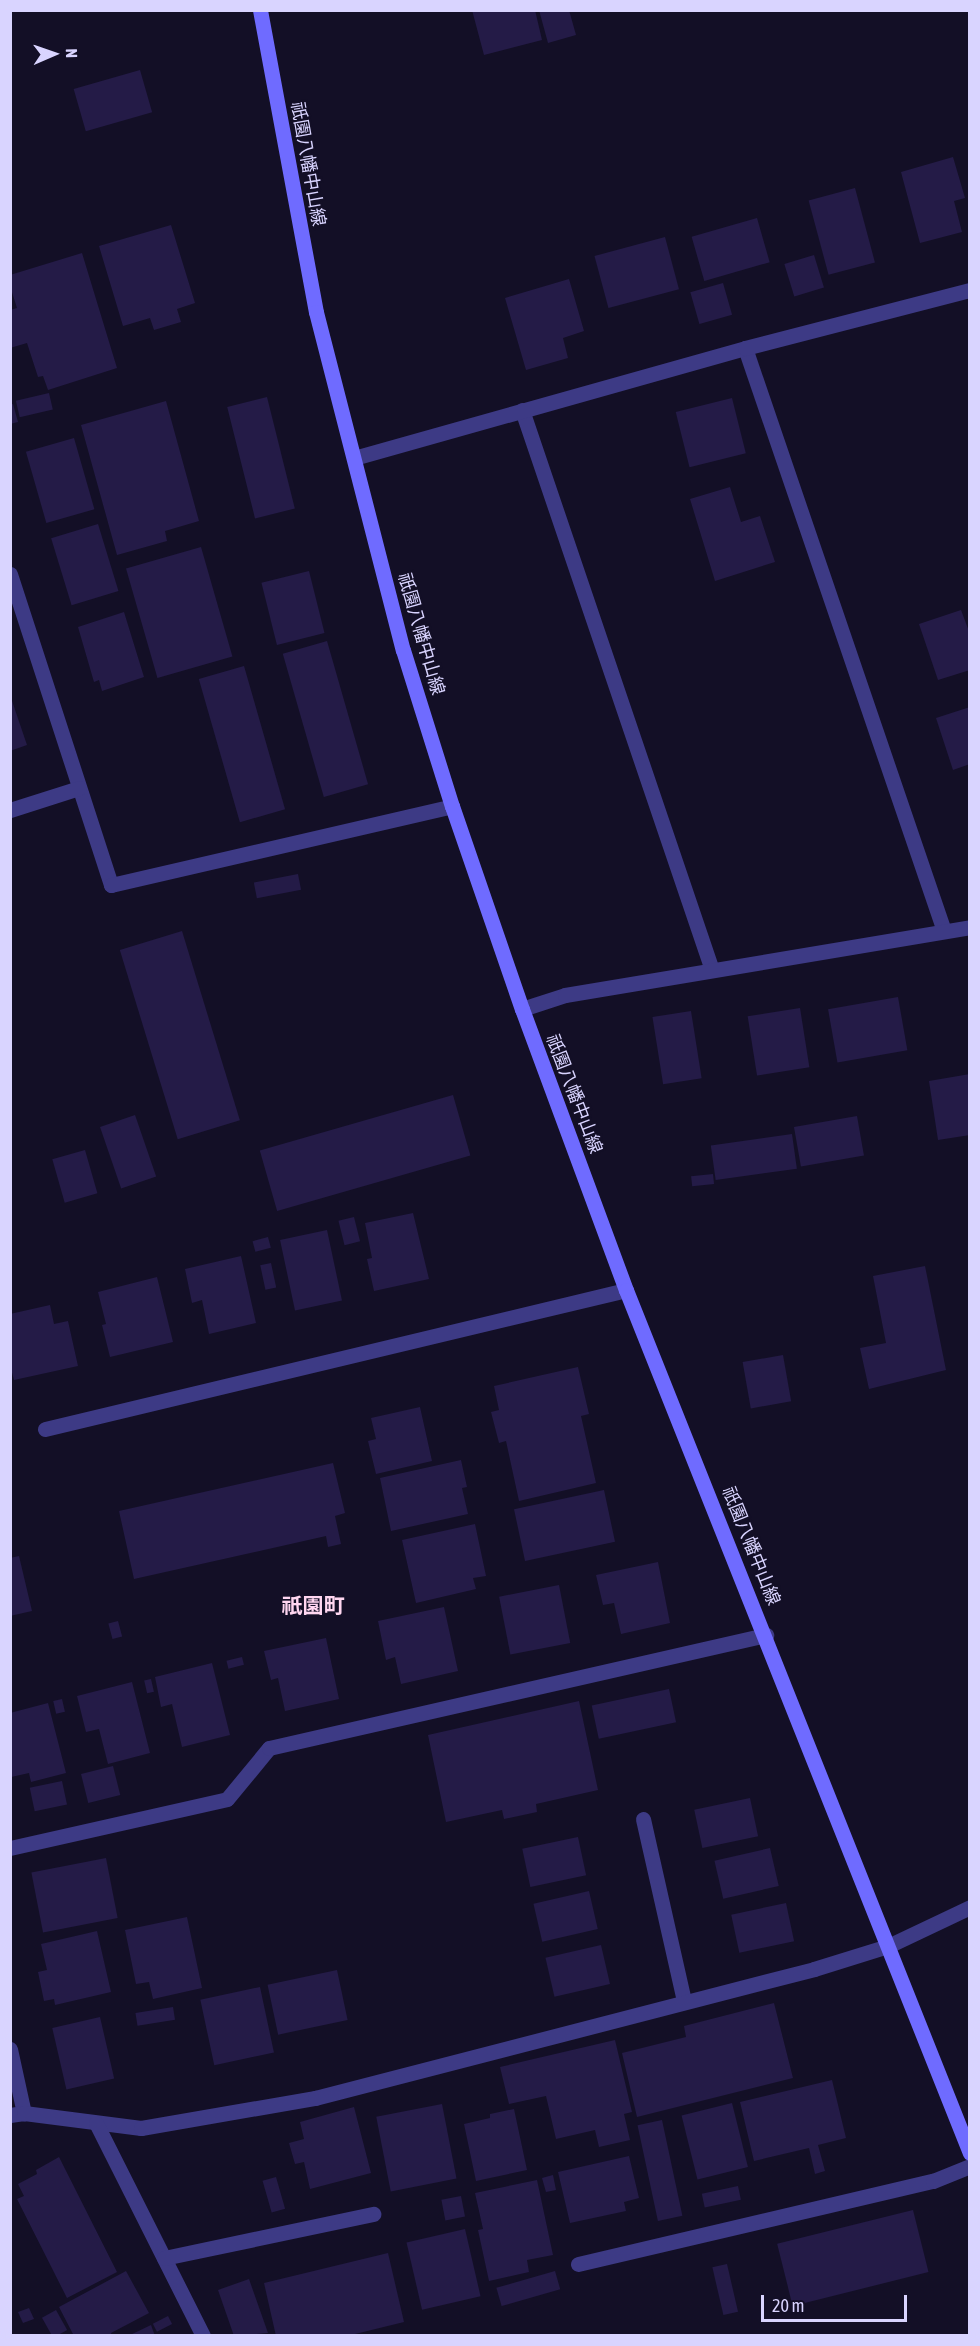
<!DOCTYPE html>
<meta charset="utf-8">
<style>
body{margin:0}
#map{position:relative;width:980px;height:2346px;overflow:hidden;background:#130f26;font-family:"Asap Condensed","Noto Sans JP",sans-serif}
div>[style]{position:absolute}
.building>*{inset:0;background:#241b47;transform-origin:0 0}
.street>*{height:15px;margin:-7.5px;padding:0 7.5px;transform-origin:7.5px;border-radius:7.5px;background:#3d3a85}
.secondary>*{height:15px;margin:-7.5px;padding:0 7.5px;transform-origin:7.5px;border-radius:7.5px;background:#6f6bff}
span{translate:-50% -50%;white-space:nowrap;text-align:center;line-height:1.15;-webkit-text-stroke:4.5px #130f26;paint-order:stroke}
.street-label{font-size:18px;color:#d9d4ff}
.quarter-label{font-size:21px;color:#ffd6f0;font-weight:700}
.frame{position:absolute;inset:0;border:12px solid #d9d4ff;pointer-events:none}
.north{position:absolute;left:24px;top:24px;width:60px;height:60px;-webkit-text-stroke:4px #130f26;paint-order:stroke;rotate:88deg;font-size:16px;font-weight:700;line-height:24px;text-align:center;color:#d9d4ff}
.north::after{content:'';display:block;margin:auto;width:21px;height:27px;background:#d9d4ff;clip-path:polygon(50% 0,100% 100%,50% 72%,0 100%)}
.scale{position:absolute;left:761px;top:2295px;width:146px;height:27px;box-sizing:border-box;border:3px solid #d9d4ff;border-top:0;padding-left:8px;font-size:18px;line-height:21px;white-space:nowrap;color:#d9d4ff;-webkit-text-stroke:4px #130f26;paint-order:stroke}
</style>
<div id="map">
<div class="building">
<i style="clip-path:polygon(472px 10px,535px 10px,542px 40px,484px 55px)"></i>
<i style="clip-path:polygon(539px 10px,569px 10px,576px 35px,548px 43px)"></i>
<i style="left:140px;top:70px;width:44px;height:69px;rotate:74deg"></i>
<i style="clip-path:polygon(953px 157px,965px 198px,954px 201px,962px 232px,920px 243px,901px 172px)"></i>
<i style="left:855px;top:188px;width:77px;height:48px;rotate:75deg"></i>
<i style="left:757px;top:218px;width:46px;height:68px;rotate:74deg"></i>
<i style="clip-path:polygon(171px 225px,195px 303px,177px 309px,181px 322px,154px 330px,150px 318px,123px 326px,99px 246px)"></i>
<i style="left:665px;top:237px;width:54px;height:73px;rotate:75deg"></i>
<i style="clip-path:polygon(82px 253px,117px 368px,48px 390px,43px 376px,38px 377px,27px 343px,10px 348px,10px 310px,17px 308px,10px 286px,10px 275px)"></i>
<i style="left:814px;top:255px;width:34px;height:31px;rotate:73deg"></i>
<i style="clip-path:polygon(569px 279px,584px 331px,563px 338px,568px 358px,526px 370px,505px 298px)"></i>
<i style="left:723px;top:283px;width:33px;height:34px;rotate:74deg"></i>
<i style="left:49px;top:393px;width:17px;height:34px;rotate:77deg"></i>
<i style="left:267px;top:397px;width:115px;height:41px;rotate:76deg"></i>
<i style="left:732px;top:398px;width:57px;height:58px;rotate:76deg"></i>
<i style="clip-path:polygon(166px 401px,199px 521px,165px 531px,167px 541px,117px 555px,81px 425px)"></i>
<i style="clip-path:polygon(13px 404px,18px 422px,10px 424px,10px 405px)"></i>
<i style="left:74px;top:438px;width:74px;height:50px;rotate:74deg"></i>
<i style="clip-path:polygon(730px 487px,741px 522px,760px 516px,775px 562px,715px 581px,690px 499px)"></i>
<i style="left:98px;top:524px;width:70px;height:49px;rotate:73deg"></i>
<i style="left:201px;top:547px;width:114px;height:78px;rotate:74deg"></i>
<i style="left:309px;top:571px;width:64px;height:49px;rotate:76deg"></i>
<i style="clip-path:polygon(961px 610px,970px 634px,970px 670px,938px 680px,919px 624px)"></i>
<i style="clip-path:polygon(124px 612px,144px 677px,102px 691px,99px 680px,94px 682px,78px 627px)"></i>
<i style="left:327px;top:641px;width:149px;height:46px;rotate:74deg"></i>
<i style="left:244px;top:666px;width:149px;height:47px;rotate:74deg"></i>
<i style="clip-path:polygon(10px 695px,27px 745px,10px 751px)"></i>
<i style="clip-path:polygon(970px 707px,970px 764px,953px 770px,936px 718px)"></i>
<i style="left:298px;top:874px;width:16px;height:45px;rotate:79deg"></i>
<i style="left:182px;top:931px;width:198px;height:65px;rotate:73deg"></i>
<i style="left:898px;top:997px;width:54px;height:71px;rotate:80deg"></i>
<i style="left:800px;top:1008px;width:60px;height:53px;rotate:81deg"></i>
<i style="left:691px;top:1011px;width:68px;height:39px;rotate:81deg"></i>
<i style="clip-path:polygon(970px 1074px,970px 1135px,938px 1140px,929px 1081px)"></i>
<i style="left:453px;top:1095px;width:63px;height:201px;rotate:74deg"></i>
<i style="left:135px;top:1115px;width:65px;height:37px;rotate:71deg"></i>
<i style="left:857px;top:1116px;width:40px;height:64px;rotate:80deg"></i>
<i style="left:792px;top:1134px;width:35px;height:82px;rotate:82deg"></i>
<i style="left:85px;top:1150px;width:45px;height:34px;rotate:74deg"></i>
<i style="left:713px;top:1174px;width:10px;height:22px;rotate:84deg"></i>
<i style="clip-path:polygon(413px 1213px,429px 1279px,374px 1291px,367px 1259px,372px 1258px,365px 1223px)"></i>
<i style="left:354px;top:1217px;width:25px;height:16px;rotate:76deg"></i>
<i style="left:327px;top:1230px;width:72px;height:48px;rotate:78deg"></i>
<i style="left:268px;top:1237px;width:11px;height:16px;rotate:75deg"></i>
<i style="clip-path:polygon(241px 1256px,256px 1323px,209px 1334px,202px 1300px,192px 1303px,185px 1269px)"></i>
<i style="left:271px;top:1263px;width:25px;height:11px;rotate:78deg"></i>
<i style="clip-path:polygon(925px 1266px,946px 1370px,869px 1389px,860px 1348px,886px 1343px,873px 1276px)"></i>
<i style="clip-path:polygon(157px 1277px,173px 1342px,110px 1357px,102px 1325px,106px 1324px,98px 1292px)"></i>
<i style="clip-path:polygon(50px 1305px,54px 1324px,68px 1321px,78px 1366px,14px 1380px,10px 1365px,10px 1314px)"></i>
<i style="left:783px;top:1355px;width:47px;height:41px;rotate:80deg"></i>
<i style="clip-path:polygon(578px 1367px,589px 1414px,581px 1416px,596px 1483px,519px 1501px,506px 1441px,499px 1443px,491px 1412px,499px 1410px,494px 1386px)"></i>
<i style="clip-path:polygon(420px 1407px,432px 1461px,376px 1474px,368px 1441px,376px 1439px,371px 1418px)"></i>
<i style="clip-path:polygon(461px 1460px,467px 1487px,462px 1488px,468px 1514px,391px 1531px,380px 1478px)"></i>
<i style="clip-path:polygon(333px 1463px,345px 1513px,335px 1516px,341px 1544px,328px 1547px,326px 1536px,134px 1579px,119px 1511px)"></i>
<i style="left:604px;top:1490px;width:53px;height:92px;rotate:78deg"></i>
<i style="clip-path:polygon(475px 1524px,486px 1576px,473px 1578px,476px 1589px,416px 1603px,402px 1540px)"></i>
<i style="clip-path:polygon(19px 1556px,32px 1611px,10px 1616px,10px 1558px)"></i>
<i style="clip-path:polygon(658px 1562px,670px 1623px,621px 1634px,614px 1603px,603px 1605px,596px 1575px)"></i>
<i style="left:559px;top:1585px;width:59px;height:61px;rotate:79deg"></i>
<i style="clip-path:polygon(444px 1607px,458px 1671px,401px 1684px,395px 1657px,386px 1660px,378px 1621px)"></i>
<i style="left:118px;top:1621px;width:16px;height:10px;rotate:75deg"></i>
<i style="clip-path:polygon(326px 1638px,339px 1699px,285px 1711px,278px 1678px,271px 1680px,264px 1651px)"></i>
<i style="left:242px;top:1657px;width:8px;height:16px;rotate:76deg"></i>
<i style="clip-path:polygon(212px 1663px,230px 1735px,182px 1747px,172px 1704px,161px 1707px,155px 1677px)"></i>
<i style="left:151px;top:1679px;width:13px;height:7px;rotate:77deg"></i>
<i style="clip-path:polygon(132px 1682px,150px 1753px,108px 1764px,99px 1729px,86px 1732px,77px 1696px)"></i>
<i style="left:669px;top:1689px;width:34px;height:79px;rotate:78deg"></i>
<i style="left:62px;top:1699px;width:13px;height:9px;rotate:77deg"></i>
<i style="clip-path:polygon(579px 1701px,598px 1790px,536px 1804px,537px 1812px,504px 1819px,502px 1810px,446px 1822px,428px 1735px)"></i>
<i style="clip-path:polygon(48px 1703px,66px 1773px,31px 1782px,29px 1773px,11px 1777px,10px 1713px)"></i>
<i style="left:113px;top:1766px;width:30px;height:33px;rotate:76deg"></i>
<i style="left:62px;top:1781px;width:24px;height:33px;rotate:78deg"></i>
<i style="left:750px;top:1798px;width:39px;height:57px;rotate:78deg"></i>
<i style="left:578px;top:1837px;width:39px;height:57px;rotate:78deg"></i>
<i style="left:770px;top:1848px;width:39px;height:57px;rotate:77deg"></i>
<i style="left:106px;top:1858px;width:61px;height:76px;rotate:79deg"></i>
<i style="left:589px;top:1891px;width:39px;height:57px;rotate:77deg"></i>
<i style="left:786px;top:1903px;width:39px;height:56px;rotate:78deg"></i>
<i style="clip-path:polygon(187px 1917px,202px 1988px,153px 1999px,149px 1982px,136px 1984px,125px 1930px)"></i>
<i style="clip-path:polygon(97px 1931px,111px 1992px,55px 2005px,54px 1999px,44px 2001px,38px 1972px,47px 1970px,41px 1944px)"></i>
<i style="left:601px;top:1945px;width:40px;height:57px;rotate:77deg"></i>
<i style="left:337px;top:1970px;width:51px;height:71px;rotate:78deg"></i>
<i style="left:260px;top:1987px;width:67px;height:61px;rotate:78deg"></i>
<i style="clip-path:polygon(774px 2003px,793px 2078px,637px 2117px,622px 2053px,686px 2037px,684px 2026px)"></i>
<i style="left:173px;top:2007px;width:13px;height:38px;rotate:81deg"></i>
<i style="left:100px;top:2017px;width:63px;height:49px;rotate:77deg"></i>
<i style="clip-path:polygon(615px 2040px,632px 2112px,624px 2114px,630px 2140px,599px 2147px,595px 2130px,556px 2139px,546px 2096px,509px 2104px,500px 2067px)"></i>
<i style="clip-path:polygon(832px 2080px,846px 2138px,818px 2145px,825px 2171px,815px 2174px,809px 2148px,754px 2161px,740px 2102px)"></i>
<i style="left:732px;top:2103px;width:66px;height:52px;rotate:76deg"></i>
<i style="left:442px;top:2104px;width:76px;height:67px;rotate:79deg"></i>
<i style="clip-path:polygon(354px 2107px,371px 2173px,310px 2189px,304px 2162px,295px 2164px,289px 2143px,304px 2139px,300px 2122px)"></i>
<i style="clip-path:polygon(514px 2109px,527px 2170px,476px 2181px,464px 2124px,490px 2118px,490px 2114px)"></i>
<i style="left:662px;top:2120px;width:98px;height:25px;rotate:78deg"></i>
<i style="clip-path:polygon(629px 2156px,639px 2198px,624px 2202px,626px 2211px,570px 2223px,558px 2172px)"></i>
<i style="clip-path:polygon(59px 2157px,117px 2272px,67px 2298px,17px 2199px,24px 2196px,18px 2184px,37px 2174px,36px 2170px)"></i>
<i style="clip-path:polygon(553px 2175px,556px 2190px,546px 2192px,542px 2178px)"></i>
<i style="left:276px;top:2177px;width:33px;height:14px;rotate:74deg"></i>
<i style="clip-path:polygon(537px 2180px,553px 2255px,527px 2260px,529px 2272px,489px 2281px,478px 2230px,483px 2229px,475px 2193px)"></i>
<i style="left:738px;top:2186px;width:14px;height:37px;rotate:78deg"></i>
<i style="left:461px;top:2196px;width:21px;height:20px;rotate:79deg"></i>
<i style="left:913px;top:2210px;width:64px;height:140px;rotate:76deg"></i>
<i style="left:465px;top:2229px;width:69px;height:60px;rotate:77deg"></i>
<i style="clip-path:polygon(388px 2253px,404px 2322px,347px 2336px,276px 2336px,264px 2283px)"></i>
<i style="left:727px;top:2264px;width:49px;height:15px;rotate:77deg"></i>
<i style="clip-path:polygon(126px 2271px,149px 2313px,111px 2333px,112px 2336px,74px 2336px,59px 2307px)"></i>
<i style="left:555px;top:2271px;width:19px;height:61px;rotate:74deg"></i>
<i style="clip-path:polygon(249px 2279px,268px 2333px,234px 2336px,218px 2290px)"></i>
<i style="clip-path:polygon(29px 2308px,34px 2319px,23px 2323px,18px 2312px)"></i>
<i style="left:56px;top:2310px;width:23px;height:16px;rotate:61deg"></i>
<i style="left:168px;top:2316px;width:9px;height:17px;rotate:63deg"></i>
<i style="clip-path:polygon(151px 2325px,155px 2336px,128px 2336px)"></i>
</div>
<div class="street">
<i style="left:745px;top:348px;width:616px;rotate:71.15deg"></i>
<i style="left:522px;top:410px;width:591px;rotate:71.26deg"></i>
<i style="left:354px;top:458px;width:406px;rotate:-15.7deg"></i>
<i style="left:745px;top:348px;width:232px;rotate:-14.5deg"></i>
<i style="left:10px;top:574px;width:327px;rotate:72deg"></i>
<i style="left:111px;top:885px;width:350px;rotate:-13deg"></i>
<i style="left:10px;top:810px;width:72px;rotate:-17.7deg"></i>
<i style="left:522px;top:1009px;width:45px;rotate:-18deg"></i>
<i style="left:565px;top:995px;width:411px;rotate:-9.5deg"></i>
<i style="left:45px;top:1429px;width:597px;rotate:-13.45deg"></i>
<i style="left:643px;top:1819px;width:187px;rotate:77.3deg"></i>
<i style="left:10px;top:1848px;width:222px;rotate:-12.7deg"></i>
<i style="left:227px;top:1799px;width:66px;rotate:-50.5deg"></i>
<i style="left:269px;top:1748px;width:510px;rotate:-12.81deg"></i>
<i style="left:10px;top:2049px;width:66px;rotate:77.7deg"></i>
<i style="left:10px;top:2115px;width:14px;rotate:-8deg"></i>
<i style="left:24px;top:2113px;width:118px;rotate:7.3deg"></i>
<i style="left:141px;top:2128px;width:177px;rotate:-9.8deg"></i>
<i style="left:315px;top:2098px;width:515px;rotate:-14.49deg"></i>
<i style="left:814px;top:1969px;width:77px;rotate:-17.3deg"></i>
<i style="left:888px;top:1946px;width:91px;rotate:-25.4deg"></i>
<i style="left:96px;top:2123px;width:238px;rotate:63.3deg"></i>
<i style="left:164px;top:2258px;width:214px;rotate:-11.9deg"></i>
<i style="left:578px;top:2264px;width:365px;rotate:-13.2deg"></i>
<i style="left:933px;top:2181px;width:40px;rotate:-22deg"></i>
</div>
<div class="secondary">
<i style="left:260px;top:10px;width:307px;rotate:79.5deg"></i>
<i style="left:316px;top:312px;width:349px;rotate:75.6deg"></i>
<i style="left:403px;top:650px;width:164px;rotate:72.6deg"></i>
<i style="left:452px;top:806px;width:215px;rotate:71deg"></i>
<i style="left:522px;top:1009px;width:300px;rotate:69.7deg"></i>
<i style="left:626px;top:1290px;width:929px;rotate:68.27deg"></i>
</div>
<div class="street-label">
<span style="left:308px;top:164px;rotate:80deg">祇園八幡中山線</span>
<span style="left:421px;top:634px;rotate:74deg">祇園八幡中山線</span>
<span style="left:574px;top:1094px;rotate:69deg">祇園八幡中山線</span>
<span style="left:751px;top:1546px;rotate:68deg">祇園八幡中山線</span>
</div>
<div class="quarter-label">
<span style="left:313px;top:1605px">祇園町</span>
</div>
<div class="frame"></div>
<div class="north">N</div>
<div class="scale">20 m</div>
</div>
